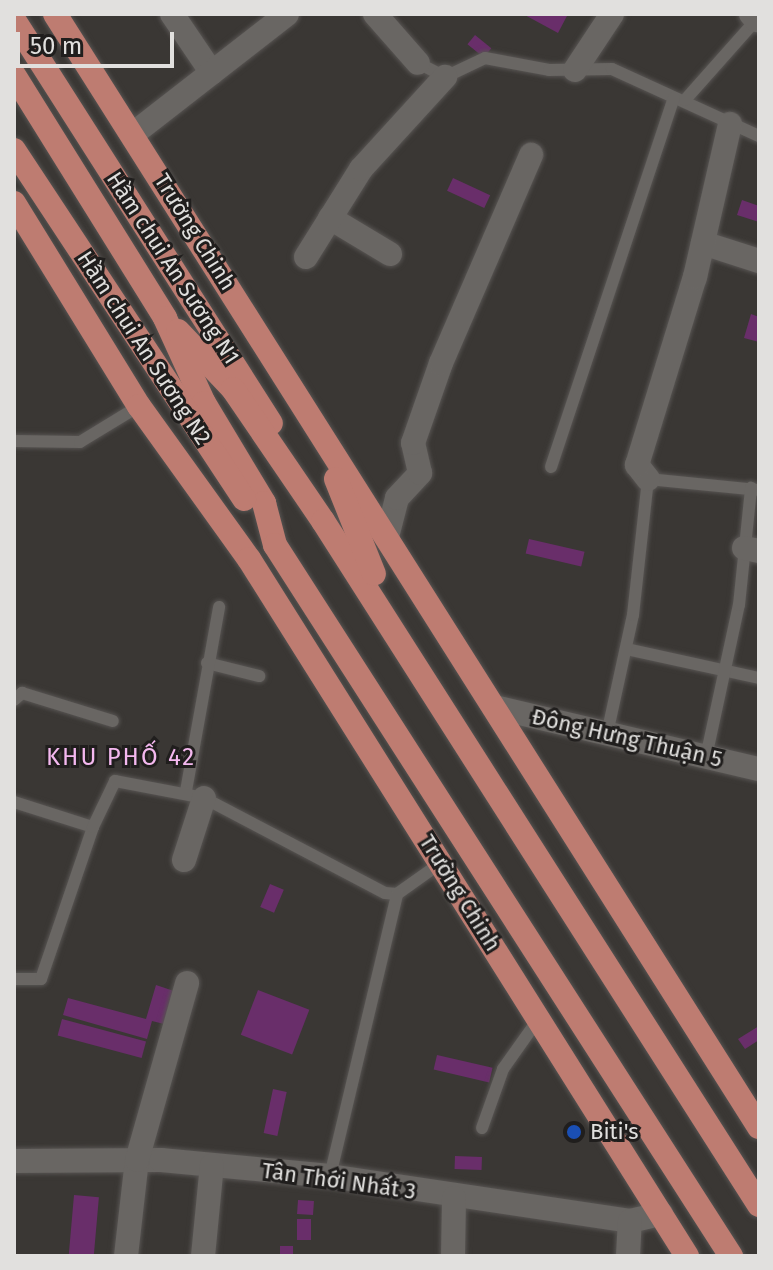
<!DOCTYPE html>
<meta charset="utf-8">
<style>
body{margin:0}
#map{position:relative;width:773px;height:1270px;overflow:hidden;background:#3a3734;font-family:"Fira Sans",sans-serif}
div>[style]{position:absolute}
.building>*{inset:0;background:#692e6a;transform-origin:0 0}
.roads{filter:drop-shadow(0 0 2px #575452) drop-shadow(0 0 2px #575452)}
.lane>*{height:12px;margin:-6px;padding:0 6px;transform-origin:6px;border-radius:6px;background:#696663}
.street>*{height:24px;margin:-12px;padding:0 12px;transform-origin:12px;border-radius:12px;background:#696663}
.primary>*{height:24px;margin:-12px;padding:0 12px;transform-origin:12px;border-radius:12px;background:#be7c71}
.dots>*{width:22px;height:22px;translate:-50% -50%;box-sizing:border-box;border:4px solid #201e1d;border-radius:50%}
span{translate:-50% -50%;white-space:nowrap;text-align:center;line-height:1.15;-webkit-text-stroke:6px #201e1d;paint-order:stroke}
.street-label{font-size:22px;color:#e1e0de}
.poi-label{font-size:22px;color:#e1e0de}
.left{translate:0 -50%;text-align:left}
.neighbourhood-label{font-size:24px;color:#f4b8ef;letter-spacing:2px}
.frame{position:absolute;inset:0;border:16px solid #e1e0de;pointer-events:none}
.scale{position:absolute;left:16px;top:32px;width:158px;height:36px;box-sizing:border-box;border:4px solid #e1e0de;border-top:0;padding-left:10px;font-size:24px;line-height:28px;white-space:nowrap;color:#e1e0de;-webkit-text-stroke:6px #201e1d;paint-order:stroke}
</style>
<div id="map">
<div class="building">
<i style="clip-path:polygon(523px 14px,568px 14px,558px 33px)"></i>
<i style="left:475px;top:35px;width:21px;height:12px;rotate:39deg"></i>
<i style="left:453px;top:178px;width:41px;height:14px;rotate:25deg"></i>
<i style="clip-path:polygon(742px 200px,759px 206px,759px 222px,737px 215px)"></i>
<i style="clip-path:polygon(751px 314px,759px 317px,759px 342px,744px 338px)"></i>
<i style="left:529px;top:539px;width:57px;height:15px;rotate:13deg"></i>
<i style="left:270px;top:884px;width:15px;height:25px;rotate:23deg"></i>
<i style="clip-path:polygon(156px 985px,174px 991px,164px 1024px,152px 1021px,147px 1039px,63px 1015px,68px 998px,146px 1019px)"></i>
<i style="left:258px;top:990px;width:55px;height:48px;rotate:21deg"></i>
<i style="left:62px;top:1019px;width:87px;height:17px;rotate:15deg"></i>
<i style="clip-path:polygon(759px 1026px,759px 1040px,745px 1049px,738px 1039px)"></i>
<i style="left:437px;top:1055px;width:57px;height:15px;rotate:13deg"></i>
<i style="left:273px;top:1089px;width:14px;height:45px;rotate:12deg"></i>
<i style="left:455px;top:1156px;width:27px;height:13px;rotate:2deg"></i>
<i style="left:74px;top:1195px;width:25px;height:61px;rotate:5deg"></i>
<i style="left:298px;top:1200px;width:16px;height:14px;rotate:4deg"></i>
<i style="left:297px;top:1219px;width:14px;height:21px"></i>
<i style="left:280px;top:1246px;width:13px;height:10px"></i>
</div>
<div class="roads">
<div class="lane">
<i style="left:418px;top:63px;width:30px;rotate:27deg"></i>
<i style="left:445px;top:77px;width:44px;rotate:-25.4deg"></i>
<i style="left:485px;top:58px;width:65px;rotate:10.6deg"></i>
<i style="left:549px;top:70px;width:63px;rotate:-0.9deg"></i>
<i style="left:612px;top:69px;width:162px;rotate:24.5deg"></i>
<i style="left:685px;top:100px;width:108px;rotate:-48.4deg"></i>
<i style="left:14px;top:441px;width:66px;rotate:0.9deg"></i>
<i style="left:80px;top:442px;width:69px;rotate:-31.4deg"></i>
<i style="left:551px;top:467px;width:389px;rotate:-71.6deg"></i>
<i style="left:626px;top:649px;width:136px;rotate:12.3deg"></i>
<i style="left:207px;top:663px;width:54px;rotate:14deg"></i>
<i style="left:14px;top:700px;width:11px;rotate:-41deg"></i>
<i style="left:22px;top:693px;width:95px;rotate:17.1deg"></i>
<i style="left:607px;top:734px;width:122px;rotate:-77.7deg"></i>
<i style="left:633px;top:615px;width:137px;rotate:-83.7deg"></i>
<i style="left:648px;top:479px;width:112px;rotate:5.7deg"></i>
<i style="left:706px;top:757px;width:156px;rotate:-77.8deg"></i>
<i style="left:739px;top:605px;width:118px;rotate:-84.1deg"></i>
<i style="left:186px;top:791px;width:187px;rotate:-79.8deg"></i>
<i style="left:14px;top:802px;width:83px;rotate:17.6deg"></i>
<i style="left:14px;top:979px;width:27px"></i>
<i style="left:41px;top:979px;width:161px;rotate:-71.1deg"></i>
<i style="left:93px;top:827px;width:51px;rotate:-64.4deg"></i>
<i style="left:115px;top:781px;width:91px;rotate:10.8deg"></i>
<i style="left:204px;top:798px;width:204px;rotate:27.7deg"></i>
<i style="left:385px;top:893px;width:12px;rotate:5deg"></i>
<i style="left:397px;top:894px;width:55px;rotate:-35.4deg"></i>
<i style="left:482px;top:1128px;width:63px;rotate:-70.4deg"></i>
<i style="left:503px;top:1069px;width:59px;rotate:-54.7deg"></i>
<i style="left:330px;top:1176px;width:290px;rotate:-76.6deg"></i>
</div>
<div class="street">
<i style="left:172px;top:14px;width:71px;rotate:55.9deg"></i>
<i style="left:375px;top:14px;width:65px;rotate:48.7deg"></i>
<i style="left:751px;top:14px;width:8px;rotate:50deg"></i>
<i style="left:575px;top:70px;width:67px;rotate:-56.5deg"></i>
<i style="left:133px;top:134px;width:195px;rotate:-37.9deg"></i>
<i style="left:330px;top:218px;width:70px;rotate:31deg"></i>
<i style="left:703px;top:243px;width:59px;rotate:17.8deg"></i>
<i style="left:306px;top:257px;width:104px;rotate:-58deg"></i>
<i style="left:361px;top:169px;width:125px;rotate:-47.6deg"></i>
<i style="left:648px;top:479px;width:18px;rotate:-128deg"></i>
<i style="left:637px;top:465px;width:197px;rotate:-72.9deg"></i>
<i style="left:695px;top:277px;width:157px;rotate:-77.1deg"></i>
<i style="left:387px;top:537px;width:40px;rotate:-75.6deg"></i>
<i style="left:397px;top:498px;width:34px;rotate:-47deg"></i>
<i style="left:420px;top:473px;width:31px;rotate:-103deg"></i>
<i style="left:413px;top:443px;width:85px;rotate:-70.7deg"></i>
<i style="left:441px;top:363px;width:227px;rotate:-66.6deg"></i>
<i style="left:744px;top:548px;width:15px;rotate:11deg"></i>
<i style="left:494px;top:707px;width:272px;rotate:13.2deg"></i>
<i style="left:184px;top:860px;width:65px;rotate:-72.1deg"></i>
<i style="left:14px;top:1161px;width:147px;rotate:-0.4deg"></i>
<i style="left:161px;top:1160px;width:170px;rotate:5.4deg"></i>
<i style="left:330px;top:1176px;width:303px;rotate:8.5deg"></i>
<i style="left:630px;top:1221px;width:32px;rotate:-13deg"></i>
<i style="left:126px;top:1256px;width:97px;rotate:-83.5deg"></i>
<i style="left:137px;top:1160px;width:184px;rotate:-74.2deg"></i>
<i style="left:203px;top:1256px;width:91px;rotate:-84.4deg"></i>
<i style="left:453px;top:1256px;width:58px;rotate:-89deg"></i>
<i style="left:628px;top:1256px;width:35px;rotate:-87deg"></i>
</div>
<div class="primary">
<i style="left:55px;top:14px;width:1317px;rotate:57.69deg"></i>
<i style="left:14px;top:20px;width:478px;rotate:57.5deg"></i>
<i style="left:14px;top:75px;width:286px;rotate:58.1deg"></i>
<i style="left:165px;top:318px;width:94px;rotate:65.4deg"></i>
<i style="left:204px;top:403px;width:117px;rotate:59deg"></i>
<i style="left:264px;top:503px;width:43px;rotate:75.3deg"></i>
<i style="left:275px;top:545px;width:845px;rotate:57.33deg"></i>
<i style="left:14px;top:150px;width:418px;rotate:56.6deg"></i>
<i style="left:14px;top:203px;width:238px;rotate:58.4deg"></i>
<i style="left:139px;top:406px;width:188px;rotate:54.3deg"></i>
<i style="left:249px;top:559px;width:823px;rotate:57.85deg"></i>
<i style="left:178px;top:331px;width:80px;rotate:46.5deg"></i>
<i style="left:233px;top:389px;width:160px;rotate:55.7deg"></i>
<i style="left:323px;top:521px;width:811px;rotate:57.49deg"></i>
<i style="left:336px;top:479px;width:102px;rotate:68.2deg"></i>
</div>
</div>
<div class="dots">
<i style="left:574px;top:1132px;background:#1a4fb4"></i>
</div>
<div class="street-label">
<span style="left:195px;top:232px;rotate:58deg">Trường Chinh</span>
<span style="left:173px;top:268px;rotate:57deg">Hầm chui An Sương N1</span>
<span style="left:144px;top:348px;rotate:57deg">Hầm chui An Sương N2</span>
<span style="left:627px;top:738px;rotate:13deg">Đông Hưng Thuận 5</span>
<span style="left:460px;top:893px;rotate:58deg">Trường Chinh</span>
<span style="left:339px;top:1181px;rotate:8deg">Tân Thới Nhất 3</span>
</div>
<div class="poi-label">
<span class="left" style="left:590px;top:1132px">Biti's</span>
</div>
<div class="neighbourhood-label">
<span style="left:121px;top:758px">KHU PHỐ 42</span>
</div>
<div class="frame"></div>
<div class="scale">50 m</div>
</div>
